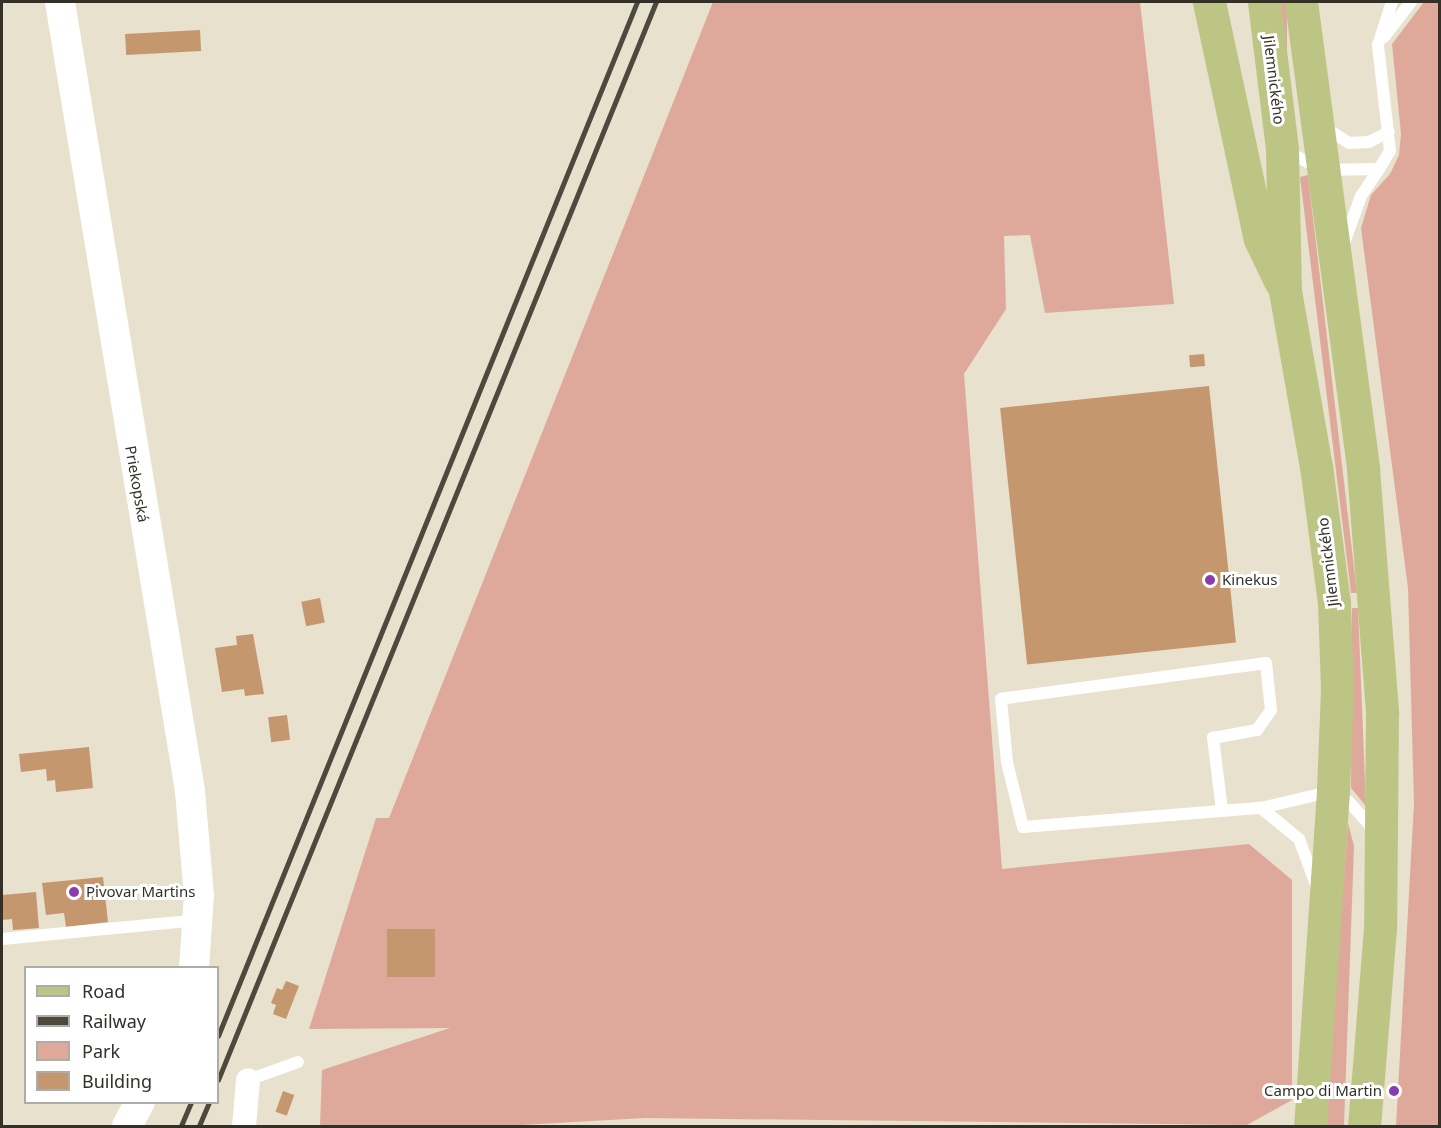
<!DOCTYPE html>
<meta charset="utf-8">
<style>
body{margin:0}
#map{position:relative;width:1441px;height:1128px;overflow:hidden;background:#e8e1cd;font-family:"Noto Sans",sans-serif}
div>[style]{position:absolute}
.green>*{inset:0;background:#dea99b;transform-origin:0 0}
.building>*{inset:0;background:#c5976e;transform-origin:0 0}
.service>*{height:12px;margin:-6px;padding:0 6px;transform-origin:6px;border-radius:6px;background:#fff}
.minor>*{height:24px;margin:-12px;padding:0 12px;transform-origin:12px;border-radius:12px;background:#fff}
.tertiary>*{height:30px;margin:-15px;padding:0 15px;transform-origin:15px;border-radius:15px;background:#fff}
.primary>*{height:33px;margin:-16.5px;padding:0 16.5px;transform-origin:16.5px;border-radius:16.5px;background:#bdc585}
.rail>*{height:4.5px;margin:-2.25px;padding:0 2.25px;transform-origin:2.25px;border-radius:2.25px;background:#4d493f}
.dots>*{width:16px;height:16px;translate:-50% -50%;box-sizing:border-box;border:3px solid #fff;border-radius:50%}
span{translate:-50% -50%;white-space:nowrap;text-align:center;line-height:1.15;-webkit-text-stroke:6px #fff;paint-order:stroke}
.street-label{font-size:15px;color:#333028}
.poi-label{font-size:15px;color:#333028}
.left{translate:0 -50%;text-align:left}
.right{translate:-100% -50%;text-align:right}
.frame{position:absolute;inset:0;border:3px solid #333028;pointer-events:none}
.legend{position:absolute;left:24px;top:966px;width:195px;height:138px;box-sizing:border-box;background:#fff;border:2px solid #adaca9;margin:0;padding:8px 10px;list-style:none;font-size:18px;color:#333028}
.legend li{display:flex;align-items:center;gap:12px;height:30px}
.legend b{width:30px;border:2px solid #adaca9}
</style>
<div id="map">
<div class="green">
<i style="clip-path:polygon(713px 2px,1140px 2px,1174px 304px,1045px 313px,1030px 235px,1004px 236px,1006px 309px,964px 374px,1002px 869px,1249px 844px,1292px 880px,1292px 1100px,1247px 1125px,645px 1118px,504px 1126px,320px 1126px,322px 1070px,450px 1028px,309px 1029px,376px 818px,389px 818px)"></i>
<i style="left:1279px;top:2px;width:8px;height:144px"></i>
<i style="clip-path:polygon(1424px 2px,1440px 2px,1440px 1126px,1396px 1126px,1414px 803px,1408px 588px,1361px 228px,1371px 195px,1390px 174px,1399px 155px,1401px 134px,1392px 44px)"></i>
<i style="clip-path:polygon(1308px 175px,1357px 593px,1351px 593px,1300px 177px)"></i>
<i style="clip-path:polygon(1352px 608px,1358px 608px,1366px 806px,1351px 788px)"></i>
<i style="clip-path:polygon(1348px 823px,1354px 846px,1344px 1126px,1325px 1126px)"></i>
</div>
<div class="building">
<i style="left:200px;top:30px;width:21px;height:75px;rotate:87deg"></i>
<i style="left:1204px;top:354px;width:12px;height:15px;rotate:85deg"></i>
<i style="left:1209px;top:386px;width:258px;height:210px;rotate:84deg"></i>
<i style="left:320px;top:598px;width:25px;height:19px;rotate:79deg"></i>
<i style="clip-path:polygon(253px 634px,264px 694px,245px 696px,244px 689px,222px 692px,215px 648px,237px 645px,236px 636px)"></i>
<i style="left:287px;top:715px;width:25px;height:19px;rotate:83deg"></i>
<i style="clip-path:polygon(89px 747px,93px 788px,56px 792px,55px 780px,47px 781px,46px 769px,21px 772px,19px 754px)"></i>
<i style="clip-path:polygon(103px 877px,108px 922px,66px 927px,64px 913px,46px 915px,42px 883px)"></i>
<i style="clip-path:polygon(36px 892px,39px 928px,13px 930px,12px 919px,2px 920px,2px 895px)"></i>
<i style="left:387px;top:929px;width:48px;height:48px"></i>
<i style="clip-path:polygon(286px 981px,299px 986px,286px 1019px,273px 1014px,276px 1005px,271px 1003px,277px 988px,282px 990px)"></i>
<i style="left:283px;top:1091px;width:12px;height:22px;rotate:20deg"></i>
</div>
<div class="service">
<i style="left:1384px;top:37px;width:44px;rotate:-52.4deg"></i>
<i style="left:1322px;top:126px;width:32px;rotate:32deg"></i>
<i style="left:1349px;top:143px;width:20px;rotate:-3deg"></i>
<i style="left:1369px;top:142px;width:22px;rotate:-27deg"></i>
<i style="left:1286px;top:151px;width:42px;rotate:27.2deg"></i>
<i style="left:1323px;top:170px;width:56px;rotate:-1deg"></i>
<i style="left:1379px;top:169px;width:21px;rotate:-59deg"></i>
<i style="left:1390px;top:151px;width:107px;rotate:-96.5deg"></i>
<i style="left:1378px;top:45px;width:45px;rotate:-72deg"></i>
<i style="left:1343px;top:246px;width:53px;rotate:-70.2deg"></i>
<i style="left:1361px;top:196px;width:32px;rotate:-56deg"></i>
<i style="left:1261px;top:808px;width:49px;rotate:39.2deg"></i>
<i style="left:1299px;top:839px;width:49px;rotate:69.7deg"></i>
<i style="left:1222px;top:810px;width:73px;rotate:-97.1deg"></i>
<i style="left:1213px;top:738px;width:45px;rotate:-10.3deg"></i>
<i style="left:1257px;top:730px;width:24px;rotate:-55deg"></i>
<i style="left:1271px;top:710px;width:47px;rotate:-96.1deg"></i>
<i style="left:1266px;top:663px;width:267px;rotate:172.3deg"></i>
<i style="left:1001px;top:699px;width:63px;rotate:84.6deg"></i>
<i style="left:1007px;top:762px;width:67px;rotate:76.2deg"></i>
<i style="left:1023px;top:827px;width:239px;rotate:-4.6deg"></i>
<i style="left:1261px;top:808px;width:74px;rotate:-13.3deg"></i>
<i style="left:1333px;top:791px;width:19px;rotate:35deg"></i>
<i style="left:1349px;top:802px;width:39px;rotate:48deg"></i>
<i style="left:2px;top:939px;width:197px;rotate:-5.5deg"></i>
<i style="left:248px;top:1080px;width:53px;rotate:-19.8deg"></i>
</div>
<div class="minor">
<i style="left:244px;top:1126px;width:46px;rotate:-85deg"></i>
</div>
<div class="tertiary">
<i style="left:60px;top:2px;width:800px;rotate:80.64deg"></i>
<i style="left:190px;top:791px;width:104px;rotate:85.1deg"></i>
<i style="left:199px;top:895px;width:73px;rotate:93.9deg"></i>
<i style="left:127px;top:1126px;width:27px;rotate:-62deg"></i>
</div>
<div class="primary">
<i style="left:1209px;top:2px;width:242px;rotate:77.9deg"></i>
<i style="left:1260px;top:239px;width:47px;rotate:64.5deg"></i>
<i style="left:1264px;top:2px;width:148px;rotate:83deg"></i>
<i style="left:1282px;top:149px;width:142px;rotate:88.8deg"></i>
<i style="left:1285px;top:291px;width:178px;rotate:80deg"></i>
<i style="left:1316px;top:466px;width:138px;rotate:82.5deg"></i>
<i style="left:1334px;top:603px;width:87px;rotate:88deg"></i>
<i style="left:1337px;top:690px;width:101px;rotate:92.3deg"></i>
<i style="left:1333px;top:791px;width:336px;rotate:93.9deg"></i>
<i style="left:1301px;top:2px;width:471px;rotate:82.4deg"></i>
<i style="left:1363px;top:469px;width:245px;rotate:85.5deg"></i>
<i style="left:1382px;top:713px;width:215px;rotate:90.5deg"></i>
<i style="left:1380px;top:928px;width:199px;rotate:94.6deg"></i>
</div>
<div class="rail">
<i style="left:218px;top:1036px;width:1116px;rotate:-67.94deg"></i>
<i style="left:218px;top:1080px;width:1164px;rotate:-67.89deg"></i>
<i style="left:181px;top:1126px;width:26px;rotate:-67deg"></i>
<i style="left:199px;top:1126px;width:26px;rotate:-67deg"></i>
</div>
<div class="dots">
<i style="left:1210px;top:580px;background:#893cad"></i>
<i style="left:74px;top:892px;background:#893cad"></i>
<i style="left:1394px;top:1091px;background:#893cad"></i>
</div>
<div class="street-label">
<span style="left:1274px;top:80px;rotate:83deg">Jilemnického</span>
<span style="left:137px;top:484px;rotate:80deg">Priekopská</span>
<span style="left:1328px;top:562px;rotate:-97deg">Jilemnického</span>
</div>
<div class="poi-label">
<span class="left" style="left:1222px;top:580px">Kinekus</span>
<span class="left" style="left:86px;top:892px">Pivovar Martins</span>
<span class="right" style="left:1382px;top:1091px">Campo di Martin</span>
</div>
<div class="frame"></div>
<ul class="legend">
<li><b style="height:8px;background:#bdc585"></b>Road</li>
<li><b style="height:8px;background:#4d493f"></b>Railway</li>
<li><b style="height:16px;background:#dea99b"></b>Park</li>
<li><b style="height:16px;background:#c5976e"></b>Building</li>
</ul>
</div>
